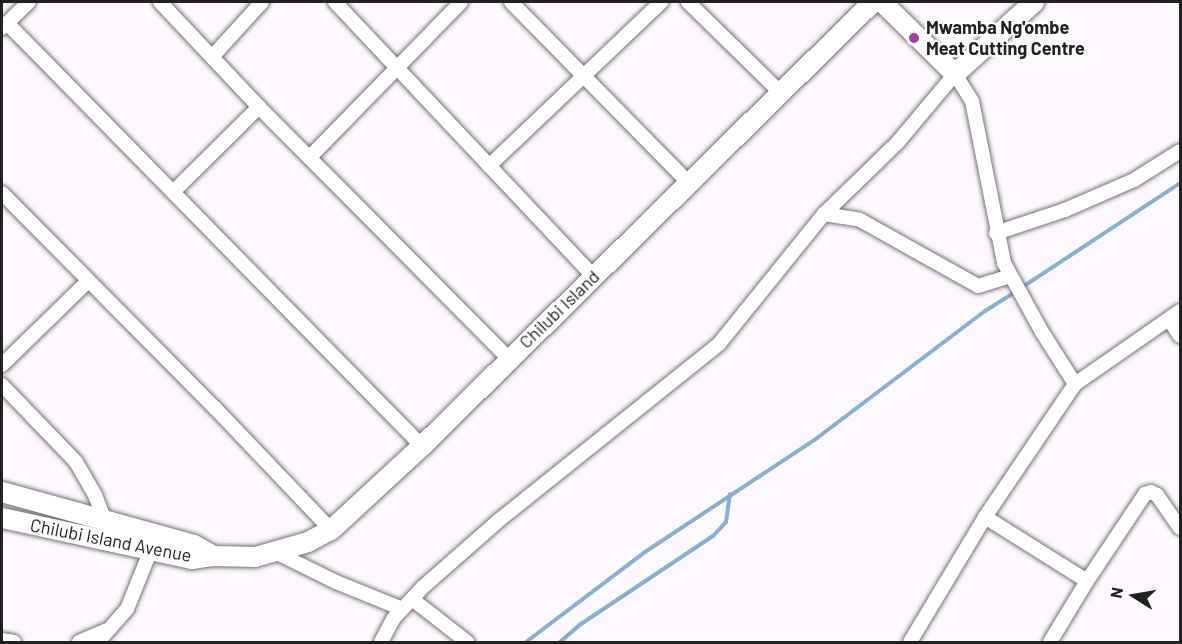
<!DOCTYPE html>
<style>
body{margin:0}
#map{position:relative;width:1182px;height:644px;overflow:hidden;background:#fef9fe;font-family:Barlow,sans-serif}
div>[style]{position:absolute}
.stream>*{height:4px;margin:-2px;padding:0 2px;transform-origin:2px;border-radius:2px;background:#89afd1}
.roads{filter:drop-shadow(0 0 2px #757075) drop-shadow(0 0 2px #757075)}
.street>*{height:14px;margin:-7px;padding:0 7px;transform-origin:7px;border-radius:7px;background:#fff}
.secondary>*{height:20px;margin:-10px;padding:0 10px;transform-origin:10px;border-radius:10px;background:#fff}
.dots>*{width:16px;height:16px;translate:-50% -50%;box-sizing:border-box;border:3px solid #fff;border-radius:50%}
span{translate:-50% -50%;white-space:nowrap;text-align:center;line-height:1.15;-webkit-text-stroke:4.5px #fff;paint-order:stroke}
.poi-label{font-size:18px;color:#222122;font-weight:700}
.left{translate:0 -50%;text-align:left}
.street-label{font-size:18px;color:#222122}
.frame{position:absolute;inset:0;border:3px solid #222122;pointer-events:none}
.north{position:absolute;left:1104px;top:566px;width:60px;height:60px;-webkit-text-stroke:4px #fff;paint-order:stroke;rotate:281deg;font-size:16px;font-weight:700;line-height:24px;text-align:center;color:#222122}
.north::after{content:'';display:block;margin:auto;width:21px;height:27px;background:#222122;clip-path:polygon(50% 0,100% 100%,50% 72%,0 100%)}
</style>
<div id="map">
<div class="stream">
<i style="left:1021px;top:288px;width:191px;rotate:-33.4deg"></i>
<i style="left:526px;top:642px;width:149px;rotate:-37.1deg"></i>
<i style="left:645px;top:552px;width:206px;rotate:-33.5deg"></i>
<i style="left:817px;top:438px;width:211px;rotate:-37.1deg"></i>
<i style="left:985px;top:311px;width:36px;rotate:-32deg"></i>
<i style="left:560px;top:642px;width:28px;rotate:-41deg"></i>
<i style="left:581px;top:624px;width:159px;rotate:-33.7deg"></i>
<i style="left:713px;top:536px;width:19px;rotate:-47deg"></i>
<i style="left:726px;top:522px;width:28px;rotate:-82deg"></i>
</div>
<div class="roads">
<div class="street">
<i style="left:160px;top:2px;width:144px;rotate:46.7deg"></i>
<i style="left:259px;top:107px;width:354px;rotate:45.2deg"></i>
<i style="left:335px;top:2px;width:378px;rotate:46.7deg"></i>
<i style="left:511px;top:2px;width:252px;rotate:45.5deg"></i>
<i style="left:688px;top:2px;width:129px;rotate:44.4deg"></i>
<i style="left:7px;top:23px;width:593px;rotate:45.55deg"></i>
<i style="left:2px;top:28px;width:37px;rotate:-44deg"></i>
<i style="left:212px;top:57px;width:74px;rotate:-47.7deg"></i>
<i style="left:310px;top:157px;width:216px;rotate:-45.7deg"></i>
<i style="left:489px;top:166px;width:238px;rotate:-43.6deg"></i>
<i style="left:173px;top:192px;width:121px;rotate:-44.7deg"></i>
<i style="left:2px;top:193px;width:303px;rotate:45.3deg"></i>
<i style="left:215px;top:408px;width:168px;rotate:46.4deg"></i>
<i style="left:824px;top:214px;width:36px;rotate:9deg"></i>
<i style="left:860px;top:220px;width:135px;rotate:29.2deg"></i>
<i style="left:978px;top:286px;width:34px;rotate:-17deg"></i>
<i style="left:996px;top:233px;width:73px;rotate:-18.4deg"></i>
<i style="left:1065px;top:210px;width:75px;rotate:-23.5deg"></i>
<i style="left:1134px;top:180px;width:54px;rotate:-32.2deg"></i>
<i style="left:1169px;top:319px;width:20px;rotate:57deg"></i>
<i style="left:2px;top:365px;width:120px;rotate:-44.3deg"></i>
<i style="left:2px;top:385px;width:107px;rotate:46.1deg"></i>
<i style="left:76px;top:462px;width:38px;rotate:60deg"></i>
<i style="left:95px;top:495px;width:28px;rotate:69deg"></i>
<i style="left:985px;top:517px;width:120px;rotate:32.1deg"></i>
<i style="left:275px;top:552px;width:68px;rotate:26.2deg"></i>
<i style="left:336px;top:582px;width:71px;rotate:22.2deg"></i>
<i style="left:412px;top:599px;width:70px;rotate:38deg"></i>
<i style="left:2px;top:640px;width:12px;rotate:9deg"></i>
<i style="left:79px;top:642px;width:30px;rotate:-23deg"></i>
<i style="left:98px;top:642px;width:44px;rotate:-48.7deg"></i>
<i style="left:127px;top:609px;width:61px;rotate:-68deg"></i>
<i style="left:381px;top:642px;width:27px;rotate:-62deg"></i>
<i style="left:394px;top:618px;width:42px;rotate:-46.9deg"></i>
<i style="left:423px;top:587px;width:100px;rotate:-41.3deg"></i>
<i style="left:498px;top:521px;width:283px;rotate:-38.7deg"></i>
<i style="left:719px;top:344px;width:167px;rotate:-51.1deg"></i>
<i style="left:824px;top:214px;width:103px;rotate:-44.2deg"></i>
<i style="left:898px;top:142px;width:89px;rotate:-50deg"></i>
<i style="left:955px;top:74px;width:32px;rotate:58deg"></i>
<i style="left:972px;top:101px;width:165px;rotate:78.8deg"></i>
<i style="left:1004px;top:263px;width:79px;rotate:61.2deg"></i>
<i style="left:1042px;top:332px;width:62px;rotate:57.6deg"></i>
<i style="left:910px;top:642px;width:146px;rotate:-59deg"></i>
<i style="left:985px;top:517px;width:161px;rotate:-55.9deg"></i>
<i style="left:1075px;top:384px;width:128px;rotate:-34.8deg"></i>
<i style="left:1050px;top:642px;width:71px;rotate:-58.8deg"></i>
<i style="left:1087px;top:581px;width:105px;rotate:-56.3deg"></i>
<i style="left:1145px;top:494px;width:6px;rotate:-18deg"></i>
<i style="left:1151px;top:492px;width:7px;rotate:27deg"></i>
<i style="left:1157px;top:495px;width:40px;rotate:55.1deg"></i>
</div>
<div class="secondary">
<i style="left:882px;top:2px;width:103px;rotate:44.6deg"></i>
<i style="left:955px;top:74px;width:107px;rotate:-42.3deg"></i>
<i style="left:2px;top:492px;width:199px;rotate:15.4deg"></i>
<i style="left:194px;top:545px;width:23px;rotate:29deg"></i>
<i style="left:2px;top:518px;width:194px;rotate:12.2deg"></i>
<i style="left:192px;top:559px;width:22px;rotate:-8deg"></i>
<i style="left:214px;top:556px;width:41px;rotate:1.4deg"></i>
<i style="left:255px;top:557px;width:55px;rotate:-15.8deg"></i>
<i style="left:308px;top:542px;width:26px;rotate:-28deg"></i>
<i style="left:331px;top:530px;width:124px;rotate:-42.7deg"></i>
<i style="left:422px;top:446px;width:633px;rotate:-44.55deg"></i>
</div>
</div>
<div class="dots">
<i style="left:914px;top:38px;background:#a33fa5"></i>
</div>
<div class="poi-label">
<span class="left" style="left:926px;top:38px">Mwamba Ng'ombe<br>Meat Cutting Centre</span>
</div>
<div class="street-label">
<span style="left:559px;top:309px;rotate:-44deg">Chilubi Island</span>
<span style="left:111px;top:540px;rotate:11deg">Chilubi Island Avenue</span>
</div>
<div class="frame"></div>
<div class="north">N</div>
</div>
